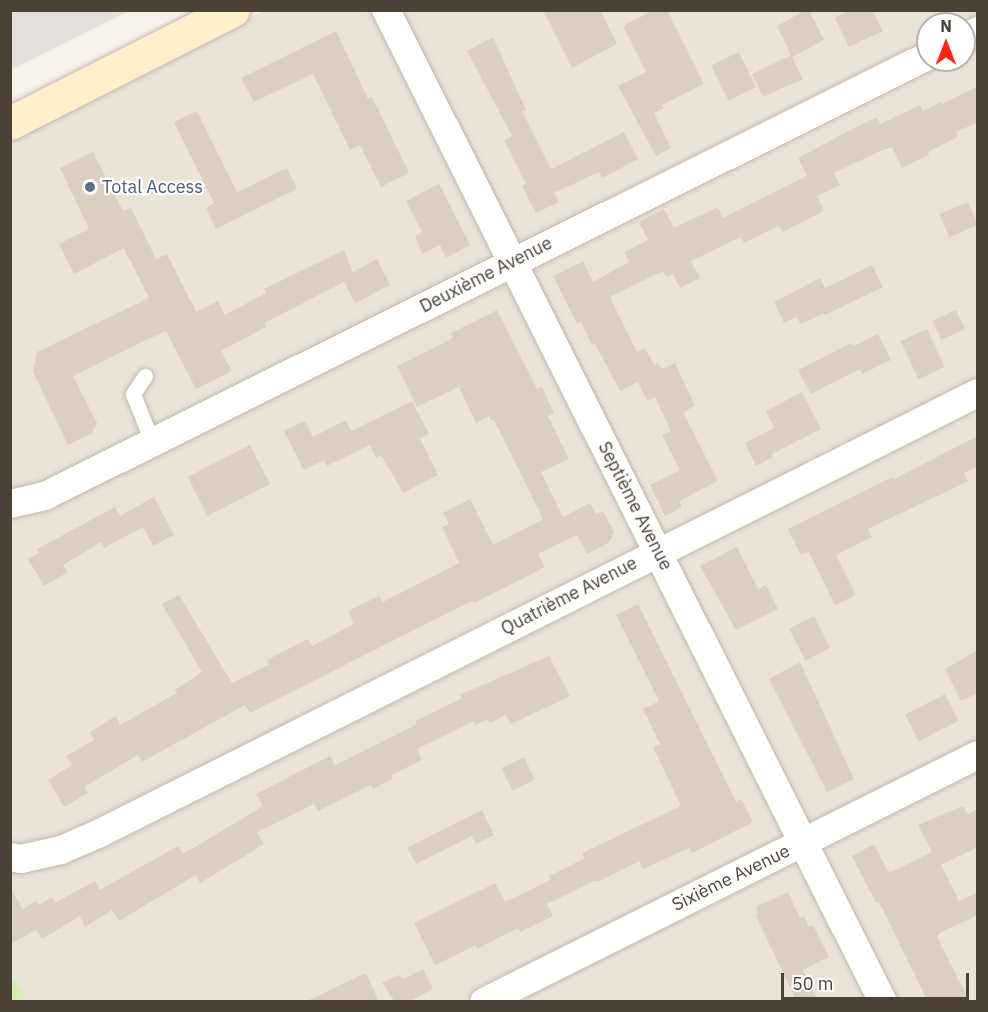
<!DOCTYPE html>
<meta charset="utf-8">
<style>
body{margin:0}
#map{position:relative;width:988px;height:1012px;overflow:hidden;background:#f6f1ea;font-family:"IBM Plex Sans",sans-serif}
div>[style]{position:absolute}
.residential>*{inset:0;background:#eae3d8}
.industrial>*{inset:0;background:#e5e0db}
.green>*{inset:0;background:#d6ecb1}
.building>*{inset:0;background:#dbcfc2;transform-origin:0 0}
.roads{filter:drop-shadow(0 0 2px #c2b8ac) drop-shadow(0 0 2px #c2b8ac)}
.lane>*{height:15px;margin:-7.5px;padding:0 7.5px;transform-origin:7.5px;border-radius:7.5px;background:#fff}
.street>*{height:28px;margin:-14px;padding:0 14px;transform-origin:14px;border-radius:14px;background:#fff}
.secondary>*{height:33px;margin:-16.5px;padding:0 16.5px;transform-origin:16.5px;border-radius:16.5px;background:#ffeecb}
.dots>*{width:16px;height:16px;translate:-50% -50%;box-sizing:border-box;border:3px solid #fff;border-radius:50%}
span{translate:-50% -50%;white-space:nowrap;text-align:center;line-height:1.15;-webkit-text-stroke:4.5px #fff;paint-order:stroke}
.service-label{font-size:18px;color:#4e5e75}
.left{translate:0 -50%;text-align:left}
.street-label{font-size:18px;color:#4a4137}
.frame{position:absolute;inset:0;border:12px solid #4a4137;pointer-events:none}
.north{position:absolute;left:916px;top:12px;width:60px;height:60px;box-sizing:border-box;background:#fff;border:2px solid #b7b3af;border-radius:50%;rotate:0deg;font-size:16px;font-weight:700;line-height:24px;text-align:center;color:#4a4137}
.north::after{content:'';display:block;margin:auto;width:21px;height:27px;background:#ff2718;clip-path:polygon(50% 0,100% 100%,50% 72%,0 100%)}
.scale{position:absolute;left:781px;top:973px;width:188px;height:27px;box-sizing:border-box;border:3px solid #4a4137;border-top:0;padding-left:8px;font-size:18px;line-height:21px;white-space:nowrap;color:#4a4137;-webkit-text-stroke:4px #fff;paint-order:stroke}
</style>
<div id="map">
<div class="residential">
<i style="clip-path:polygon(evenodd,263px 11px,977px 11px,977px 1001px,11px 1002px,11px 133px,263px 11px,928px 24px,964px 24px,964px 60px,928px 60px,928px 24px)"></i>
</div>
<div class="industrial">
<i style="clip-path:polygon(11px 10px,129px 10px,129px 11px,11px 70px)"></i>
</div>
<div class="green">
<i style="clip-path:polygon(10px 973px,27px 1001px,11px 1001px)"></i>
</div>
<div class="building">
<i style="clip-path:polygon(543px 10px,600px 10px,617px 44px,572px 68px)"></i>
<i style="clip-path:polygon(654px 10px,667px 10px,704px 84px,662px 105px,664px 108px,654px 113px,671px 148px,656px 156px,618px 86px,646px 72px,623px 26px)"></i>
<i style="clip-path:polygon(806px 10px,809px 10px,824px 40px,792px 57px,803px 79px,763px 97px,752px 74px,791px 55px,777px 26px)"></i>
<i style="clip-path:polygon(850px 10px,872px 10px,883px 31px,849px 47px,835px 18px)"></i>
<i style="clip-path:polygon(336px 31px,368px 99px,372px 97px,409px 173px,381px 187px,360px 145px,350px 150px,313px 74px,254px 102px,241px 78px)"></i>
<i style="clip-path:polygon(493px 37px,526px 110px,522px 111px,551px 169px,624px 132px,638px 159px,602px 178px,599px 172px,554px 193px,559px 202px,536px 213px,522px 186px,526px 184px,504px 140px,512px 136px,467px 51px)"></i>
<i style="left:739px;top:52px;width:39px;height:31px;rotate:64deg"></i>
<i style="clip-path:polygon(978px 86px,978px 122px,956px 132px,958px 137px,928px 152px,929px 155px,902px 168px,892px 147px,878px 152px,834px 173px,840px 185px,817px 196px,824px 211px,783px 232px,779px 226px,744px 243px,741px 237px,691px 261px,700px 278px,680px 288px,673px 274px,667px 277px,663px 271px,610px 297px,637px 352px,645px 348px,654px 365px,658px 363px,662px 369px,675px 363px,695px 406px,683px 412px,718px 481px,679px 501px,682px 507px,665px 516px,650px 485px,680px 470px,662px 435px,671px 431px,655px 397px,647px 401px,638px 382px,620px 391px,595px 344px,592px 345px,581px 322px,577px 324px,553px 276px,583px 261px,593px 282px,629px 262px,624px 252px,648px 240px,639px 222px,664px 209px,674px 228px,718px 207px,723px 218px,807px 176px,798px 158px,847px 132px,877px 117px,880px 124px,920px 105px,923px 111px,941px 102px,942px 104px)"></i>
<i style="clip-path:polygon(197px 111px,237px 192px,287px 168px,297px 189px,216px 229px,206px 208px,214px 203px,174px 122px)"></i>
<i style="clip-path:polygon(93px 152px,123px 211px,131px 208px,156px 259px,167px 254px,196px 312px,218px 301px,225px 315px,266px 293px,264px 289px,344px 250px,353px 272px,377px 259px,390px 285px,355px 303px,344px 282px,264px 323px,266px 327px,221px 351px,232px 371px,196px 389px,166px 331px,117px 354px,73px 376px,97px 423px,92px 433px,68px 445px,33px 372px,37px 352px,149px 298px,124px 248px,74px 274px,59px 244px,89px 229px,60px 168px)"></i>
<i style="clip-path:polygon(439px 184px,470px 245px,446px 258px,440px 245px,422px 254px,415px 236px,422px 232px,406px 201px)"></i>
<i style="left:968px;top:202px;width:25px;height:31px;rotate:67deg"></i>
<i style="clip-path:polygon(872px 265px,883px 287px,825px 315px,824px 313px,800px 324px,797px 317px,784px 323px,774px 302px,820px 278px,825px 288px)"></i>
<i style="clip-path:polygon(497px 310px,537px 389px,542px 387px,554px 413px,548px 416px,569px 459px,541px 472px,563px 517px,590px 503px,596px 514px,603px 511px,614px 532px,609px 543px,587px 554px,577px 535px,538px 554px,545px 567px,528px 576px,474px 603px,473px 601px,454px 610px,250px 713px,245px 705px,142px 762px,138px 755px,84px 787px,88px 793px,64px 807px,48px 780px,72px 765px,66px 756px,94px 740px,90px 732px,116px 716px,120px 725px,177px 693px,175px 690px,202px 672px,162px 604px,179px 595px,232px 683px,269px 664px,267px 660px,308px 639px,312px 646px,354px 624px,348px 611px,379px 596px,383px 602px,459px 563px,442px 527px,449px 524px,443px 513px,470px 499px,493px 545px,543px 519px,494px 420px,491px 421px,489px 416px,476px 423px,459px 387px,417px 407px,397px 366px,453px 338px,451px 333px)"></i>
<i style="left:956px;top:310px;width:21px;height:26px;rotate:65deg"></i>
<i style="left:927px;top:329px;width:42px;height:29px;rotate:65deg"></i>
<i style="clip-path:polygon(878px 334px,891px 360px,862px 374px,860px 369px,811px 394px,798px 370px,851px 343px,853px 346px)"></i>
<i style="clip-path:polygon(802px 392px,821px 429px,772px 454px,773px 457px,756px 466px,745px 443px,774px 428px,766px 411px)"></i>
<i style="clip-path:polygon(412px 401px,429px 434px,420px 438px,438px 475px,403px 493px,381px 455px,376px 458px,370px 445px,327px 466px,324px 460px,304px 470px,284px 431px,305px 421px,313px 437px,346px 420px,351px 431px)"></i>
<i style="clip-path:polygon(978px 436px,978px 466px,964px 473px,968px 481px,868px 529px,872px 537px,836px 555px,856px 595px,835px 605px,809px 552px,801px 555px,788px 529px,893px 477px,894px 479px)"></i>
<i style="left:250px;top:445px;width:44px;height:70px;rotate:63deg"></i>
<i style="clip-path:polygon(154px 497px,174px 535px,153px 546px,143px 527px,104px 548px,101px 542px,63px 565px,68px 572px,44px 586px,28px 559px,39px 553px,37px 549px,115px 507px,120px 516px)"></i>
<i style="clip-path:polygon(737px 547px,758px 589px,766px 585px,778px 609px,736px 630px,700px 566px)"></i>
<i style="clip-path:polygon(638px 604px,736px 802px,741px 799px,753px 822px,692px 853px,689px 848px,643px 869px,639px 861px,597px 882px,596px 880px,547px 904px,553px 916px,520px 932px,518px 928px,477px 949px,476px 945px,435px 965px,414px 923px,495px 883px,505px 902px,551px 880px,549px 876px,585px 858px,582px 853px,681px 806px,653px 747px,660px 744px,643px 709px,659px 701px,616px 615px)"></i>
<i style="left:814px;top:616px;width:36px;height:28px;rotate:63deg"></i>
<i style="clip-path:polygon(978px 650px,978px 693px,961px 701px,945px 669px)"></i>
<i style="clip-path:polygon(549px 656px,570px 696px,511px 724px,506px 715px,490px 723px,487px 719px,475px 725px,474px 721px,417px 749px,422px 760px,391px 775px,393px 779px,373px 789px,371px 785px,318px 811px,314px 804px,257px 832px,264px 844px,200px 883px,196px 875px,119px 921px,112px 910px,85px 927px,80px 916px,42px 939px,36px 930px,10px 944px,10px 888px,23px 909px,36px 901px,39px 905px,52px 897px,55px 903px,95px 881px,100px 890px,178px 846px,183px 853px,195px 847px,263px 806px,256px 794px,330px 756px,335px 765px,417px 724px,415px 721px,462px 698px,460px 695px)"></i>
<i style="clip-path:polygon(800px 662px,854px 779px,827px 792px,769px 679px)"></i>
<i style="left:945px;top:694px;width:30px;height:45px;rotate:63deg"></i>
<i style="left:524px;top:757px;width:25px;height:25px;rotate:64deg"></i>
<i style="clip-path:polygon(963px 806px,968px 814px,978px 809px,978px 847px,941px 865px,959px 901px,978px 892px,978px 915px,938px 934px,937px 937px,970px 1002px,928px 1002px,879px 902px,876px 903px,852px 856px,874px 844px,889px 873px,932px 852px,918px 825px)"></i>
<i style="clip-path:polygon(482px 810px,494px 835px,476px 844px,472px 836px,416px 864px,407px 848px)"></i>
<i style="clip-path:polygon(788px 892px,800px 918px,804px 916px,809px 927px,813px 925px,829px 957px,803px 970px,819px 1002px,797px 1002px,756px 916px,758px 914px,756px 907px)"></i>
<i style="clip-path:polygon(423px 969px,433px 989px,408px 1002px,395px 1002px,382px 983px,399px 975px,403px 979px)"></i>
<i style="clip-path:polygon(366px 973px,379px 1002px,305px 1002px)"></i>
</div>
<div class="roads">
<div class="lane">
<i style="left:145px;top:376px;width:22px;rotate:124deg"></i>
<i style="left:133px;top:394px;width:52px;rotate:68.4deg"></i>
</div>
<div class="street">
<i style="left:386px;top:10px;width:1110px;rotate:63.39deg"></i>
<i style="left:964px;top:38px;width:16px;rotate:-27deg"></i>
<i style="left:10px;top:504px;width:36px;rotate:-13deg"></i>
<i style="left:45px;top:496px;width:987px;rotate:-26.49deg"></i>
<i style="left:10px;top:857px;width:11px;rotate:10deg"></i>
<i style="left:21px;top:859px;width:41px;rotate:-12.7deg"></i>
<i style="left:61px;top:850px;width:40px;rotate:-23.4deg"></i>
<i style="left:98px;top:834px;width:984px;rotate:-26.62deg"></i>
<i style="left:484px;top:1002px;width:552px;rotate:-26.57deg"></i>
</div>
<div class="secondary">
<i style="left:10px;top:123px;width:250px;rotate:-26.9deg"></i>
</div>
</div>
<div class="dots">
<i style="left:90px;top:187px;background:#5c6f8a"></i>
</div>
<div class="service-label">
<span class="left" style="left:102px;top:187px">Total Access</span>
</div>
<div class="street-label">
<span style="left:486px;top:275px;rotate:-27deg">Deuxième Avenue</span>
<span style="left:635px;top:506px;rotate:63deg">Septième Avenue</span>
<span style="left:569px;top:596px;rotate:-27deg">Quatrième Avenue</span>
<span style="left:731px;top:878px;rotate:-26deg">Sixième Avenue</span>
</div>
<div class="frame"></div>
<div class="north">N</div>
<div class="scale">50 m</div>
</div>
